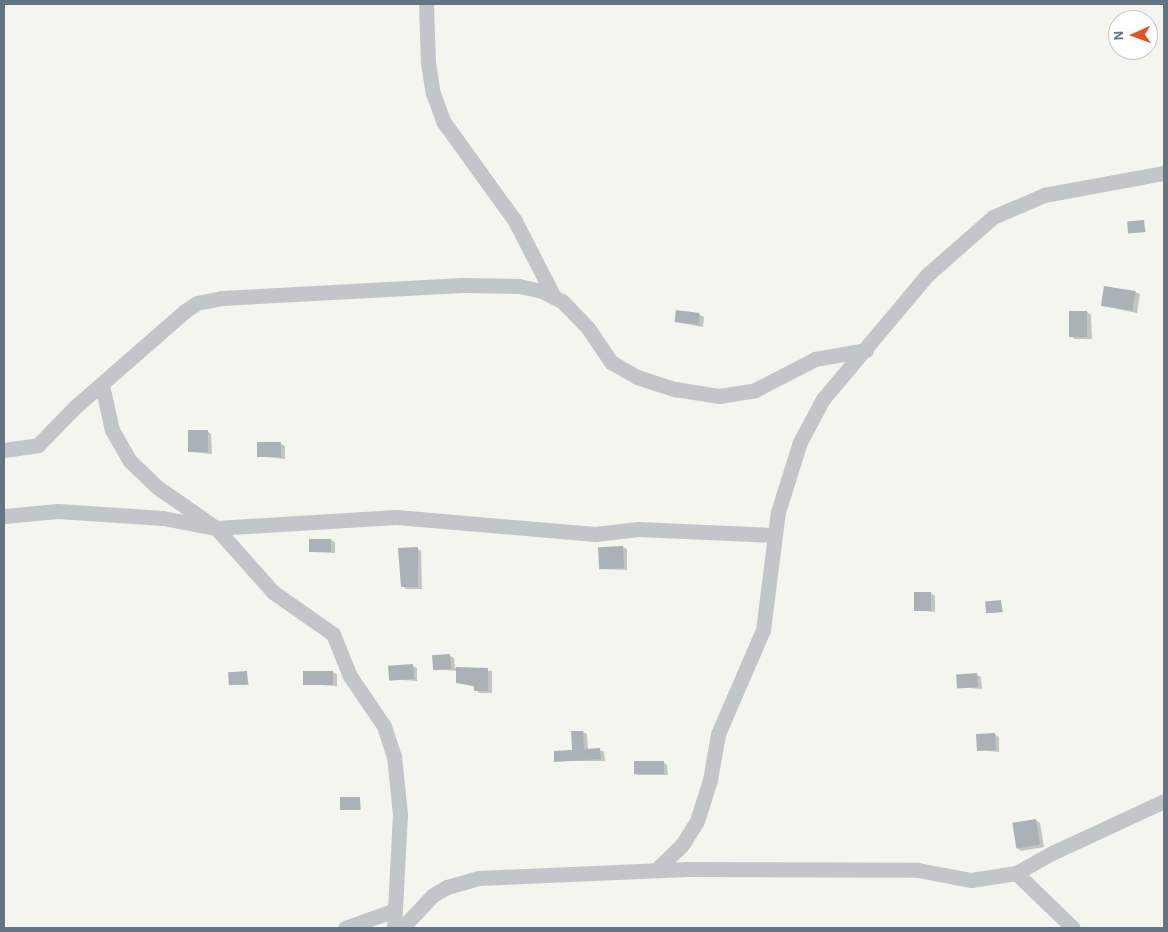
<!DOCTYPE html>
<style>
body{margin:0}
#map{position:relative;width:1168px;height:932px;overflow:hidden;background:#f5f5f0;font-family:"Alegreya Sans",sans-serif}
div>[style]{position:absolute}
.shadow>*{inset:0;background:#0003}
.building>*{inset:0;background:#aab2b7;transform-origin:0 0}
.street>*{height:15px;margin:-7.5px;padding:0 7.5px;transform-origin:7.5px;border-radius:7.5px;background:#c2c6c9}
span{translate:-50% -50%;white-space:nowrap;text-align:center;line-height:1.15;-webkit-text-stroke:5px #fff;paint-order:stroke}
.frame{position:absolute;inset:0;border:5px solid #637482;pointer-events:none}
.north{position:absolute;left:1108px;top:10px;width:50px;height:50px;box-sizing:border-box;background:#fff;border:1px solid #c1c7cd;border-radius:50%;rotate:268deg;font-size:14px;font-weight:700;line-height:20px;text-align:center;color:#637482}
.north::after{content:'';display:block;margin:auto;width:18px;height:22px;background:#e35222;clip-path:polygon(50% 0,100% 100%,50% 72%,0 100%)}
</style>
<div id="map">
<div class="shadow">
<i style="clip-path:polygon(1143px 221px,1146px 232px,1129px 233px)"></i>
<i style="clip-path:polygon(1135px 292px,1140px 294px,1137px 313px,1103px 306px)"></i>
<i style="clip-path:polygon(1087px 312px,1091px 315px,1092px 339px,1075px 339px,1071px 336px)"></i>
<i style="clip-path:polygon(700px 315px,704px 317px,703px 327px,676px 322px)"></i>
<i style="clip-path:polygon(207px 431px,211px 434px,212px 454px,190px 452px)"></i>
<i style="clip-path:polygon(281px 444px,285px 446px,285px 459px,258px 456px)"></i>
<i style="clip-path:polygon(331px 540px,335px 542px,335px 553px,311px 552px)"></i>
<i style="clip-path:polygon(623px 547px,627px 549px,627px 570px,600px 569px)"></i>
<i style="clip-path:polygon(417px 548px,421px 551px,422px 589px,406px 589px,402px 586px)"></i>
<i style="clip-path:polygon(930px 593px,935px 596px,935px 612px,915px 610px)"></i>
<i style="clip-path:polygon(1001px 602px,1003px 612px,988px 613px)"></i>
<i style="clip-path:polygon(450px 656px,454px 658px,455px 668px,492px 671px,492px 693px,479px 693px,475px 687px,457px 682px,457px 671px,434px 669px)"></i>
<i style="clip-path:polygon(413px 666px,417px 668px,417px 681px,390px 679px)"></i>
<i style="clip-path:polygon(246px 672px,249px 685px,230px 685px)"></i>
<i style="clip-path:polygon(332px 672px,337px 674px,337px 686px,305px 684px)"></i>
<i style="clip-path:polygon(977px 675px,981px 677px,982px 689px,957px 687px)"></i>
<i style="clip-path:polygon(583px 732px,587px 734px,588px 750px,604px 751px,605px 761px,556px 761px,573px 751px)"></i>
<i style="clip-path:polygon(994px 734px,999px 737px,999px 752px,978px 750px)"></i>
<i style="clip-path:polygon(663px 762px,667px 765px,668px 775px,636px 775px)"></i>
<i style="clip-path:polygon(360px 798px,361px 810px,341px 809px)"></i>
<i style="clip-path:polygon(1036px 820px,1040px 823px,1044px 847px,1021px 851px,1017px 848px)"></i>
</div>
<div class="building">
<i style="left:1144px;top:220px;width:12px;height:17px;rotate:85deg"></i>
<i style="left:1104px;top:286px;width:32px;height:20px;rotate:9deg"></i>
<i style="left:676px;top:310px;width:24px;height:12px;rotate:7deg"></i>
<i style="left:1069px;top:311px;width:18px;height:26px"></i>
<i style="left:208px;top:430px;width:22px;height:20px;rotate:90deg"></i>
<i style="left:257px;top:442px;width:24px;height:15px"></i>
<i style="left:309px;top:539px;width:22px;height:13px"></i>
<i style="left:623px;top:546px;width:22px;height:25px;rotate:87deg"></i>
<i style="clip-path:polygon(418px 547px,418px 587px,401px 587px,398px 548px)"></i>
<i style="left:914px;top:592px;width:17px;height:19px"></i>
<i style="left:1001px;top:600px;width:12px;height:16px;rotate:85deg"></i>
<i style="left:450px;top:654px;width:15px;height:18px;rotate:86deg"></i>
<i style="left:413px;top:664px;width:15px;height:25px;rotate:86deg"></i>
<i style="clip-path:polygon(456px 667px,488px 668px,488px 691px,474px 691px,474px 686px,456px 683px)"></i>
<i style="left:247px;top:671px;width:13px;height:19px;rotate:86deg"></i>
<i style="left:303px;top:671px;width:30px;height:14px"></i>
<i style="left:977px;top:673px;width:14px;height:21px;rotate:86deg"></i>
<i style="clip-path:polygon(571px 731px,583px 731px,584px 749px,600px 748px,601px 759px,554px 762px,554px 751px,572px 750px)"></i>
<i style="left:995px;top:733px;width:17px;height:19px;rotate:87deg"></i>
<i style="left:664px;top:761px;width:13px;height:30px;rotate:90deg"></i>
<i style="left:340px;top:797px;width:20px;height:13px"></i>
<i style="left:1036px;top:819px;width:26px;height:24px;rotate:81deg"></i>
</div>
<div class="street">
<i style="left:426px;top:4px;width:59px;rotate:88.1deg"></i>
<i style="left:428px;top:63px;width:30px;rotate:81deg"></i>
<i style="left:433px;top:93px;width:30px;rotate:70deg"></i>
<i style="left:443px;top:121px;width:123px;rotate:54.2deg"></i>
<i style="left:515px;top:221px;width:85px;rotate:62.8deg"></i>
<i style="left:102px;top:385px;width:46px;rotate:77.5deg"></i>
<i style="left:112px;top:430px;width:36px;rotate:60deg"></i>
<i style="left:130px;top:461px;width:37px;rotate:44deg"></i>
<i style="left:157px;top:487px;width:72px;rotate:34.8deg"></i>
<i style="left:216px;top:528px;width:86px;rotate:48.3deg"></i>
<i style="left:273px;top:592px;width:73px;rotate:35deg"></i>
<i style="left:333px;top:634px;width:45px;rotate:68deg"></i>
<i style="left:350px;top:676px;width:60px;rotate:55.8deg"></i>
<i style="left:384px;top:726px;width:32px;rotate:72deg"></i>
<i style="left:394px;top:756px;width:58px;rotate:84.1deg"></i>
<i style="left:400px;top:814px;width:114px;rotate:93deg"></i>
<i style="left:4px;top:450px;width:34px;rotate:-8deg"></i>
<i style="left:38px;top:445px;width:53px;rotate:-45.8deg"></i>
<i style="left:75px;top:407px;width:146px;rotate:-41.1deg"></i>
<i style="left:185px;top:311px;width:14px;rotate:-34deg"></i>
<i style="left:197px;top:303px;width:25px;rotate:-11deg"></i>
<i style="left:222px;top:298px;width:240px;rotate:-3.1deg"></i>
<i style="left:462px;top:285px;width:57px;rotate:1deg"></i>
<i style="left:519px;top:286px;width:24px;rotate:12deg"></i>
<i style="left:542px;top:291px;width:22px;rotate:27deg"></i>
<i style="left:562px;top:301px;width:37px;rotate:46deg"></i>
<i style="left:588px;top:328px;width:41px;rotate:55.9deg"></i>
<i style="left:611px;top:362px;width:30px;rotate:30deg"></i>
<i style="left:637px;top:377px;width:40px;rotate:18deg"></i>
<i style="left:675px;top:389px;width:45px;rotate:9deg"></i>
<i style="left:719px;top:396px;width:36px;rotate:-9deg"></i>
<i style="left:755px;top:390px;width:68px;rotate:-27.3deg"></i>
<i style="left:815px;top:359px;width:52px;rotate:-10deg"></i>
<i style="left:4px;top:516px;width:54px;rotate:-5.3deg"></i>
<i style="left:58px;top:511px;width:105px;rotate:3.8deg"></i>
<i style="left:163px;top:518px;width:54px;rotate:10.7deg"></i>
<i style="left:216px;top:528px;width:180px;rotate:-3.5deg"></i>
<i style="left:396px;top:517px;width:200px;rotate:4.9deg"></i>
<i style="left:595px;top:534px;width:43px;rotate:-6.6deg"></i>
<i style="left:638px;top:529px;width:135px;rotate:2.5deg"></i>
<i style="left:656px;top:870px;width:36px;rotate:-44deg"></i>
<i style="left:682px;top:845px;width:28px;rotate:-58deg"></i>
<i style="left:697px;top:821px;width:43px;rotate:-72.4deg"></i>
<i style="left:710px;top:780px;width:47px;rotate:-80.1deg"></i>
<i style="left:718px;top:734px;width:113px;rotate:-66.6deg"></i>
<i style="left:763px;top:630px;width:119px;rotate:-82.8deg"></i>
<i style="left:778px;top:512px;width:73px;rotate:-72.6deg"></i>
<i style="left:800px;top:442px;width:49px;rotate:-61.9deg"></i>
<i style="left:823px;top:399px;width:162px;rotate:-50deg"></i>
<i style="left:927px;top:275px;width:88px;rotate:-41.3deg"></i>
<i style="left:993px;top:217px;width:56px;rotate:-23.3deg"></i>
<i style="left:1044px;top:195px;width:122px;rotate:-10.4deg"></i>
<i style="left:1016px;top:873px;width:79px;rotate:44deg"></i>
<i style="left:345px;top:928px;width:53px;rotate:-19.8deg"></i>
<i style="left:402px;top:928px;width:45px;rotate:-46.8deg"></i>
<i style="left:433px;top:895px;width:16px;rotate:-30deg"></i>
<i style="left:447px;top:887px;width:32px;rotate:-16deg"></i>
<i style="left:478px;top:878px;width:209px;rotate:-2.5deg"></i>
<i style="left:687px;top:869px;width:231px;rotate:0.2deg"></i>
<i style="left:918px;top:870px;width:54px;rotate:10.7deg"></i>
<i style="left:971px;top:880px;width:46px;rotate:-8.8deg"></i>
<i style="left:1016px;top:873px;width:41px;rotate:-29.1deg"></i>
<i style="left:1052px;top:853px;width:123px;rotate:-24.9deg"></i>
</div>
<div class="frame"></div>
<div class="north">N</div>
</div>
